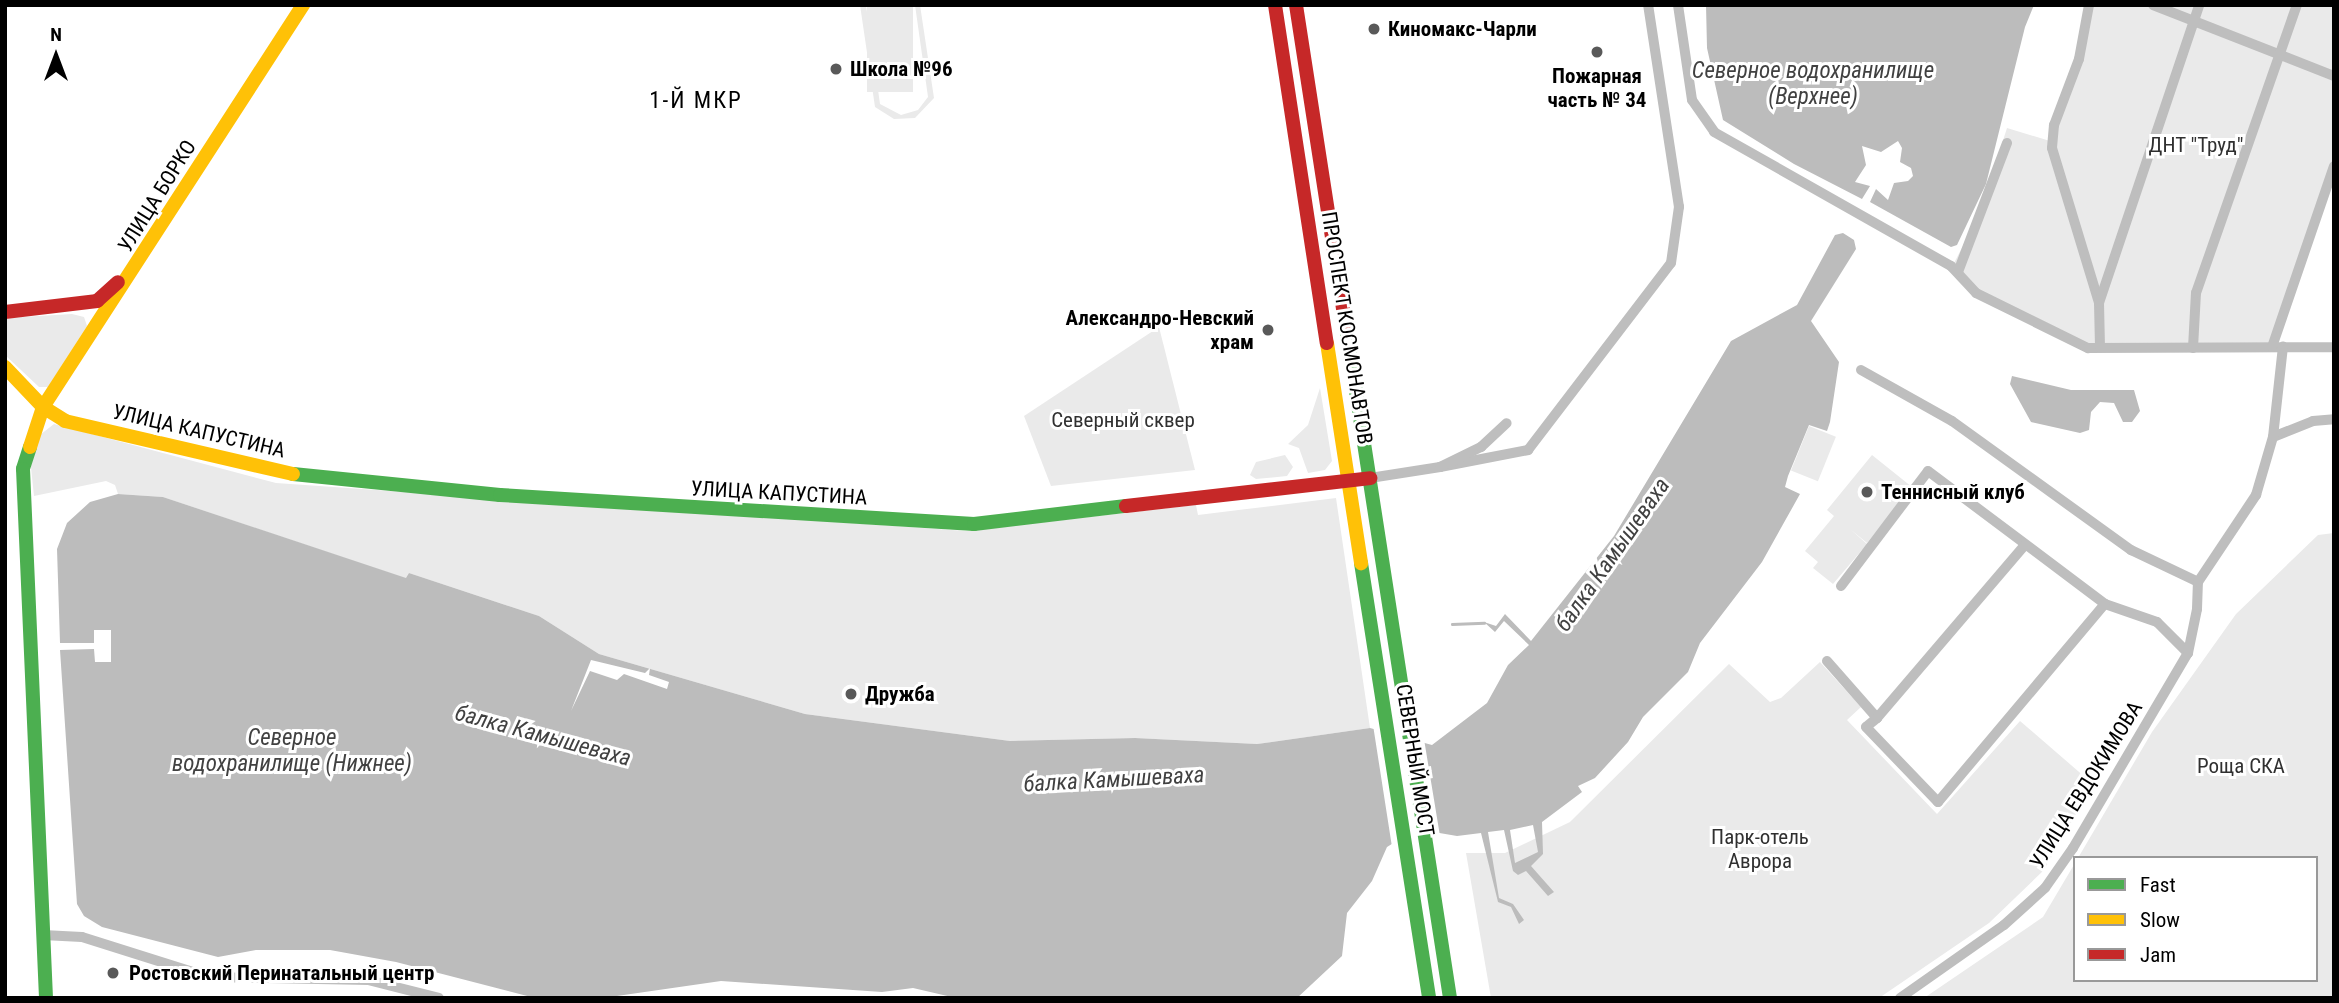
<!DOCTYPE html>
<meta charset="utf-8">
<style>
body{margin:0}
#map{position:relative;width:2339px;height:1003px;overflow:hidden;background:#fff;font-family:"Roboto Condensed",sans-serif}
div>[style]{position:absolute}
.green>*{inset:0;background:#eaeaea;transform-origin:0 0}
.water>*{inset:0;background:#bcbcbc}
.pier>*{inset:0;background:#fff}
.stream>*{height:2.5px;margin:-1.25px;padding:0 1.25px;transform-origin:1.25px;border-radius:1.25px;background:#bcbcbc}
.street>*{height:10px;margin:-5px;padding:0 5px;transform-origin:5px;border-radius:5px;background:#bebebe}
.fast>*{height:14px;margin:-7px;padding:0 7px;transform-origin:7px;border-radius:7px;background:#4caf50}
.slow>*{height:14px;margin:-7px;padding:0 7px;transform-origin:7px;border-radius:7px;background:#ffc107}
.jam>*{height:14px;margin:-7px;padding:0 7px;transform-origin:7px;border-radius:7px;background:#c62828}
.dots>*{width:19px;height:19px;translate:-50% -50%;box-sizing:border-box;border:4px solid #fff;border-radius:50%}
span{translate:-50% -50%;white-space:nowrap;text-align:center;line-height:1.15;-webkit-text-stroke:6px #fff;paint-order:stroke}
.poi-label{font-size:21px;color:#000;font-weight:700}
.left{translate:0 -50%;text-align:left}
.right{translate:-100% -50%;text-align:right}
.park-label{font-size:21px;color:#303030}
.street-label{font-size:21px;color:#000}
.water-label{font-size:23px;color:#414141;font-style:italic}
.neighbourhood-label{font-size:23px;color:#000;letter-spacing:2px}
.frame{position:absolute;inset:0;border:7px solid #000;pointer-events:none}
.legend{position:absolute;left:2073px;top:856px;width:245px;height:126px;box-sizing:border-box;background:#fff;border:2px solid #999;margin:0;padding:9px 12px;list-style:none;font-size:21px;color:#000}
.legend li{display:flex;align-items:center;gap:14px;height:35px}
.legend b{width:35px;border:2px solid #999}
.north{position:absolute;left:21px;top:21px;width:70px;height:70px;-webkit-text-stroke:5px #fff;paint-order:stroke;rotate:0deg;font-size:19px;font-weight:700;line-height:28px;text-align:center;color:#000}
.north::after{content:'';display:block;margin:auto;width:24px;height:32px;background:#000;clip-path:polygon(50% 0,100% 100%,50% 72%,0 100%)}
</style>
<div id="map">
<div class="green">
<i style="clip-path:polygon(860px 5px,866px 5px,880px 104px,901px 115px,918px 110px,928px 97px,915px 5px,920px 5px,934px 98px,915px 118px,894px 119px,875px 107px)"></i>
<i style="left:867px;top:5px;width:46px;height:87px"></i>
<i style="clip-path:polygon(2093px 5px,2334px 5px,2334px 170px,2268px 345px,2077px 344px,1984px 300px,1953px 265px,1979px 215px,2007px 128px,2050px 141px)"></i>
<i style="clip-path:polygon(72px 314px,84px 317px,87px 326px,48px 387px,39px 387px,5px 355px,5px 318px)"></i>
<i style="clip-path:polygon(1159px 327px,1195px 470px,1051px 486px,1024px 416px)"></i>
<i style="clip-path:polygon(1320px 388px,1332px 461px,1325px 470px,1308px 473px,1299px 448px,1288px 444px,1308px 425px)"></i>
<i style="clip-path:polygon(54px 424px,276px 483px,966px 531px,1196px 505px,1198px 515px,1336px 498px,1370px 728px,1257px 744px,1135px 738px,1010px 741px,805px 714px,599px 654px,539px 616px,409px 573px,407px 579px,163px 497px,118px 494px,115px 485px,106px 481px,34px 496px,30px 458px,36px 438px)"></i>
<i style="left:1809px;top:426px;width:29px;height:48px;rotate:22deg"></i>
<i style="clip-path:polygon(1285px 455px,1293px 467px,1287px 476px,1256px 479px,1250px 475px,1256px 462px)"></i>
<i style="clip-path:polygon(1872px 455px,1912px 487px,1867px 543px,1850px 529px,1867px 544px,1833px 584px,1813px 568px,1818px 562px,1805px 551px,1834px 516px,1827px 510px)"></i>
<i style="clip-path:polygon(2334px 533px,2334px 998px,1924px 998px,2043px 917px,2075px 863px,2075px 980px,2316px 980px,2316px 858px,2078px 858px,2152px 732px,2236px 614px,2318px 535px)"></i>
<i style="clip-path:polygon(1820px 662px,1861px 707px,1847px 720px,1937px 814px,2020px 721px,2093px 784px,2044px 870px,1989px 923px,1879px 998px,1491px 998px,1466px 853px,1505px 853px,1570px 822px,1729px 664px,1770px 702px,1781px 698px)"></i>
</div>
<div class="water">
<i style="clip-path:polygon(1706px 5px,2034px 5px,2025px 27px,1986px 184px,1957px 245px,1951px 247px,1870px 202px,1876px 189px,1888px 200px,1894px 183px,1908px 181px,1913px 176px,1911px 168px,1900px 162px,1902px 148px,1898px 141px,1881px 152px,1862px 146px,1866px 165px,1855px 182px,1870px 186px,1862px 199px,1794px 164px,1723px 120px,1707px 48px)"></i>
<i style="clip-path:polygon(evenodd,1843px 233px,1854px 240px,1856px 249px,1811px 321px,1839px 362px,1830px 422px,1827px 431px,1809px 425px,1788px 476px,1785px 487px,1800px 494px,1762px 562px,1700px 643px,1688px 672px,1643px 717px,1628px 742px,1595px 778px,1578px 786px,1582px 792px,1542px 822px,1543px 854px,1531px 866px,1554px 892px,1548px 896px,1526px 871px,1518px 875px,1513px 871px,1504px 830px,1488px 832px,1499px 898px,1513px 904px,1524px 920px,1519px 924px,1511px 907px,1498px 902px,1481px 833px,1457px 836px,1416px 829px,1387px 847px,1372px 881px,1347px 913px,1342px 956px,1297px 998px,956px 998px,913px 988px,882px 992px,721px 981px,603px 998px,535px 998px,396px 962px,330px 950px,256px 950px,218px 957px,102px 927px,84px 916px,77px 904px,60px 650px,94px 649px,95px 662px,111px 662px,111px 630px,94px 630px,94px 643px,60px 643px,57px 549px,67px 523px,90px 502px,118px 494px,163px 497px,406px 578px,409px 573px,539px 616px,599px 654px,805px 714px,1010px 741px,1135px 738px,1257px 744px,1370px 728px,1432px 745px,1487px 703px,1508px 665px,1529px 645px,1504px 621px,1495px 632px,1484px 622px,1496px 626px,1505px 614px,1531px 641px,1614px 536px,1731px 341px,1797px 305px,1835px 235px,1843px 233px,1533px 825px,1538px 852px,1515px 863px,1510px 830px,1533px 825px)"></i>
<i style="clip-path:polygon(2012px 376px,2071px 390px,2134px 390px,2140px 411px,2132px 422px,2123px 422px,2114px 403px,2100px 402px,2091px 412px,2089px 430px,2080px 433px,2031px 422px,2010px 384px)"></i>
</div>
<div class="pier">
<i style="clip-path:polygon(591px 660px,645px 673px,650px 668px,649px 675px,669px 682px,667px 689px,624px 674px,617px 680px,590px 671px,571px 711px)"></i>
<i style="clip-path:polygon(1373px 725px,1424px 739px,1440px 836px,1417px 832px,1392px 847px)"></i>
</div>
<div class="stream">
<i style="left:1452px;top:624px;width:32px;rotate:-2deg"></i>
</div>
<div class="street">
<i style="left:1678px;top:5px;width:96px;rotate:81.6deg"></i>
<i style="left:1692px;top:100px;width:39px;rotate:55deg"></i>
<i style="left:1714px;top:132px;width:272px;rotate:29.5deg"></i>
<i style="left:1951px;top:266px;width:37px;rotate:47deg"></i>
<i style="left:1976px;top:293px;width:125px;rotate:26.2deg"></i>
<i style="left:2088px;top:348px;width:246px;rotate:-0.2deg"></i>
<i style="left:2089px;top:5px;width:55px;rotate:100.5deg"></i>
<i style="left:2079px;top:59px;width:71px;rotate:110.7deg"></i>
<i style="left:2054px;top:125px;width:23px;rotate:95deg"></i>
<i style="left:2052px;top:148px;width:162px;rotate:73.1deg"></i>
<i style="left:2153px;top:5px;width:194px;rotate:21.4deg"></i>
<i style="left:1958px;top:272px;width:138px;rotate:-69.2deg"></i>
<i style="left:2100px;top:347px;width:44px;rotate:-91.3deg"></i>
<i style="left:2099px;top:303px;width:314px;rotate:-71.4deg"></i>
<i style="left:2272px;top:347px;width:191px;rotate:-71.1deg"></i>
<i style="left:2193px;top:348px;width:55px;rotate:-86.9deg"></i>
<i style="left:2196px;top:293px;width:305px;rotate:-70.7deg"></i>
<i style="left:1861px;top:370px;width:104px;rotate:29.3deg"></i>
<i style="left:1952px;top:421px;width:221px;rotate:35.8deg"></i>
<i style="left:2131px;top:550px;width:74px;rotate:25.5deg"></i>
<i style="left:2273px;top:437px;width:43px;rotate:-21.8deg"></i>
<i style="left:2313px;top:421px;width:21px;rotate:-5deg"></i>
<i style="left:1440px;top:467px;width:90px;rotate:-10.9deg"></i>
<i style="left:1528px;top:450px;width:235px;rotate:-52.6deg"></i>
<i style="left:1671px;top:263px;width:57px;rotate:-81.9deg"></i>
<i style="left:1679px;top:207px;width:204px;rotate:-98.7deg"></i>
<i style="left:1370px;top:478px;width:71px;rotate:-8.9deg"></i>
<i style="left:1440px;top:467px;width:46px;rotate:-26deg"></i>
<i style="left:1481px;top:447px;width:35px;rotate:-43deg"></i>
<i style="left:1841px;top:586px;width:144px;rotate:-52.9deg"></i>
<i style="left:1928px;top:471px;width:221px;rotate:36.9deg"></i>
<i style="left:2105px;top:604px;width:55px;rotate:19.1deg"></i>
<i style="left:2157px;top:622px;width:44px;rotate:45deg"></i>
<i style="left:1827px;top:661px;width:76px;rotate:48.7deg"></i>
<i style="left:1877px;top:718px;width:14px;rotate:141deg"></i>
<i style="left:1866px;top:727px;width:104px;rotate:46.2deg"></i>
<i style="left:1938px;top:802px;width:259px;rotate:-49.9deg"></i>
<i style="left:1877px;top:718px;width:226px;rotate:-49.5deg"></i>
<i style="left:43px;top:935px;width:39px;rotate:3deg"></i>
<i style="left:82px;top:937px;width:133px;rotate:17.5deg"></i>
<i style="left:209px;top:977px;width:159px;rotate:1.1deg"></i>
<i style="left:368px;top:980px;width:73px;rotate:14.2deg"></i>
<i style="left:1900px;top:998px;width:127px;rotate:-35.1deg"></i>
<i style="left:2004px;top:925px;width:55px;rotate:-42.1deg"></i>
<i style="left:2045px;top:888px;width:49px;rotate:-55deg"></i>
<i style="left:2073px;top:848px;width:226px;rotate:-59.5deg"></i>
<i style="left:2188px;top:653px;width:45px;rotate:-78.4deg"></i>
<i style="left:2197px;top:609px;width:27px;rotate:-88deg"></i>
<i style="left:2198px;top:582px;width:105px;rotate:-56.3deg"></i>
<i style="left:2256px;top:495px;width:60px;rotate:-73.7deg"></i>
<i style="left:2273px;top:437px;width:91px;rotate:-83.7deg"></i>
</div>
<div class="fast">
<i style="left:1346px;top:327px;width:679px;rotate:81.19deg"></i>
<i style="left:30px;top:447px;width:23px;rotate:108deg"></i>
<i style="left:23px;top:469px;width:529px;rotate:87.51deg"></i>
<i style="left:293px;top:474px;width:208px;rotate:5.8deg"></i>
<i style="left:500px;top:495px;width:475px;rotate:3.5deg"></i>
<i style="left:974px;top:524px;width:153px;rotate:-6.8deg"></i>
<i style="left:1361px;top:563px;width:440px;rotate:81.1deg"></i>
</div>
<div class="slow">
<i style="left:1327px;top:343px;width:223px;rotate:81.2deg"></i>
<i style="left:5px;top:367px;width:55px;rotate:46.5deg"></i>
<i style="left:43px;top:407px;width:26px;rotate:32deg"></i>
<i style="left:65px;top:421px;width:234px;rotate:13.1deg"></i>
<i style="left:30px;top:447px;width:42px;rotate:-72deg"></i>
<i style="left:43px;top:407px;width:479px;rotate:-57.1deg"></i>
</div>
<div class="jam">
<i style="left:1275px;top:5px;width:342px;rotate:81.3deg"></i>
<i style="left:1296px;top:5px;width:326px;rotate:81.2deg"></i>
<i style="left:5px;top:312px;width:93px;rotate:-6.8deg"></i>
<i style="left:97px;top:301px;width:28px;rotate:-42deg"></i>
<i style="left:1126px;top:506px;width:246px;rotate:-6.5deg"></i>
</div>
<div class="dots">
<i style="left:1374px;top:29px;background:#595959"></i>
<i style="left:1597px;top:52px;background:#595959"></i>
<i style="left:836px;top:69px;background:#595959"></i>
<i style="left:1268px;top:330px;background:#595959"></i>
<i style="left:1867px;top:492px;background:#595959"></i>
<i style="left:851px;top:694px;background:#595959"></i>
<i style="left:113px;top:973px;background:#595959"></i>
</div>
<div class="poi-label">
<span class="left" style="left:1388px;top:29px">Киномакс-Чарли</span>
<span class="left" style="left:850px;top:69px">Школа №96</span>
<span style="left:1597px;top:88px">Пожарная<br>часть № 34</span>
<span class="right" style="left:1254px;top:330px">Александро-Невский<br>храм</span>
<span class="left" style="left:1881px;top:492px">Теннисный клуб</span>
<span class="left" style="left:865px;top:694px">Дружба</span>
<span class="left" style="left:129px;top:973px">Ростовский Перинатальный центр</span>
</div>
<div class="park-label">
<span style="left:2196px;top:145px">ДНТ "Труд"</span>
<span style="left:1123px;top:420px">Северный сквер</span>
<span style="left:2241px;top:766px">Роща СКА</span>
<span style="left:1760px;top:849px">Парк-отель<br>Аврора</span>
</div>
<div class="street-label">
<span style="left:157px;top:196px;rotate:-58deg">УЛИЦА БОРКО</span>
<span style="left:1347px;top:328px;rotate:81deg">ПРОСПЕКТ КОСМОНАВТОВ</span>
<span style="left:199px;top:431px;rotate:13deg">УЛИЦА КАПУСТИНА</span>
<span style="left:779px;top:493px;rotate:3deg">УЛИЦА КАПУСТИНА</span>
<span style="left:1415px;top:760px;rotate:81deg">СЕВЕРНЫЙ МОСТ</span>
<span style="left:2086px;top:785px;rotate:-58deg">УЛИЦА ЕВДОКИМОВА</span>
</div>
<div class="water-label">
<span style="left:1813px;top:84px">Северное водохранилище<br>(Верхнее)</span>
<span style="left:1613px;top:555px;rotate:-55deg">балка Камышеваха</span>
<span style="left:543px;top:736px;rotate:15deg">балка Камышеваха</span>
<span style="left:292px;top:751px">Северное<br>водохранилище (Нижнее)</span>
<span style="left:1114px;top:780px;rotate:-3deg">балка Камышеваха</span>
</div>
<div class="neighbourhood-label">
<span style="left:696px;top:101px">1-Й МКР</span>
</div>
<div class="frame"></div>
<ul class="legend">
<li><b style="height:9px;background:#4caf50"></b>Fast</li>
<li><b style="height:9px;background:#ffc107"></b>Slow</li>
<li><b style="height:9px;background:#c62828"></b>Jam</li>
</ul>
<div class="north">N</div>
</div>
